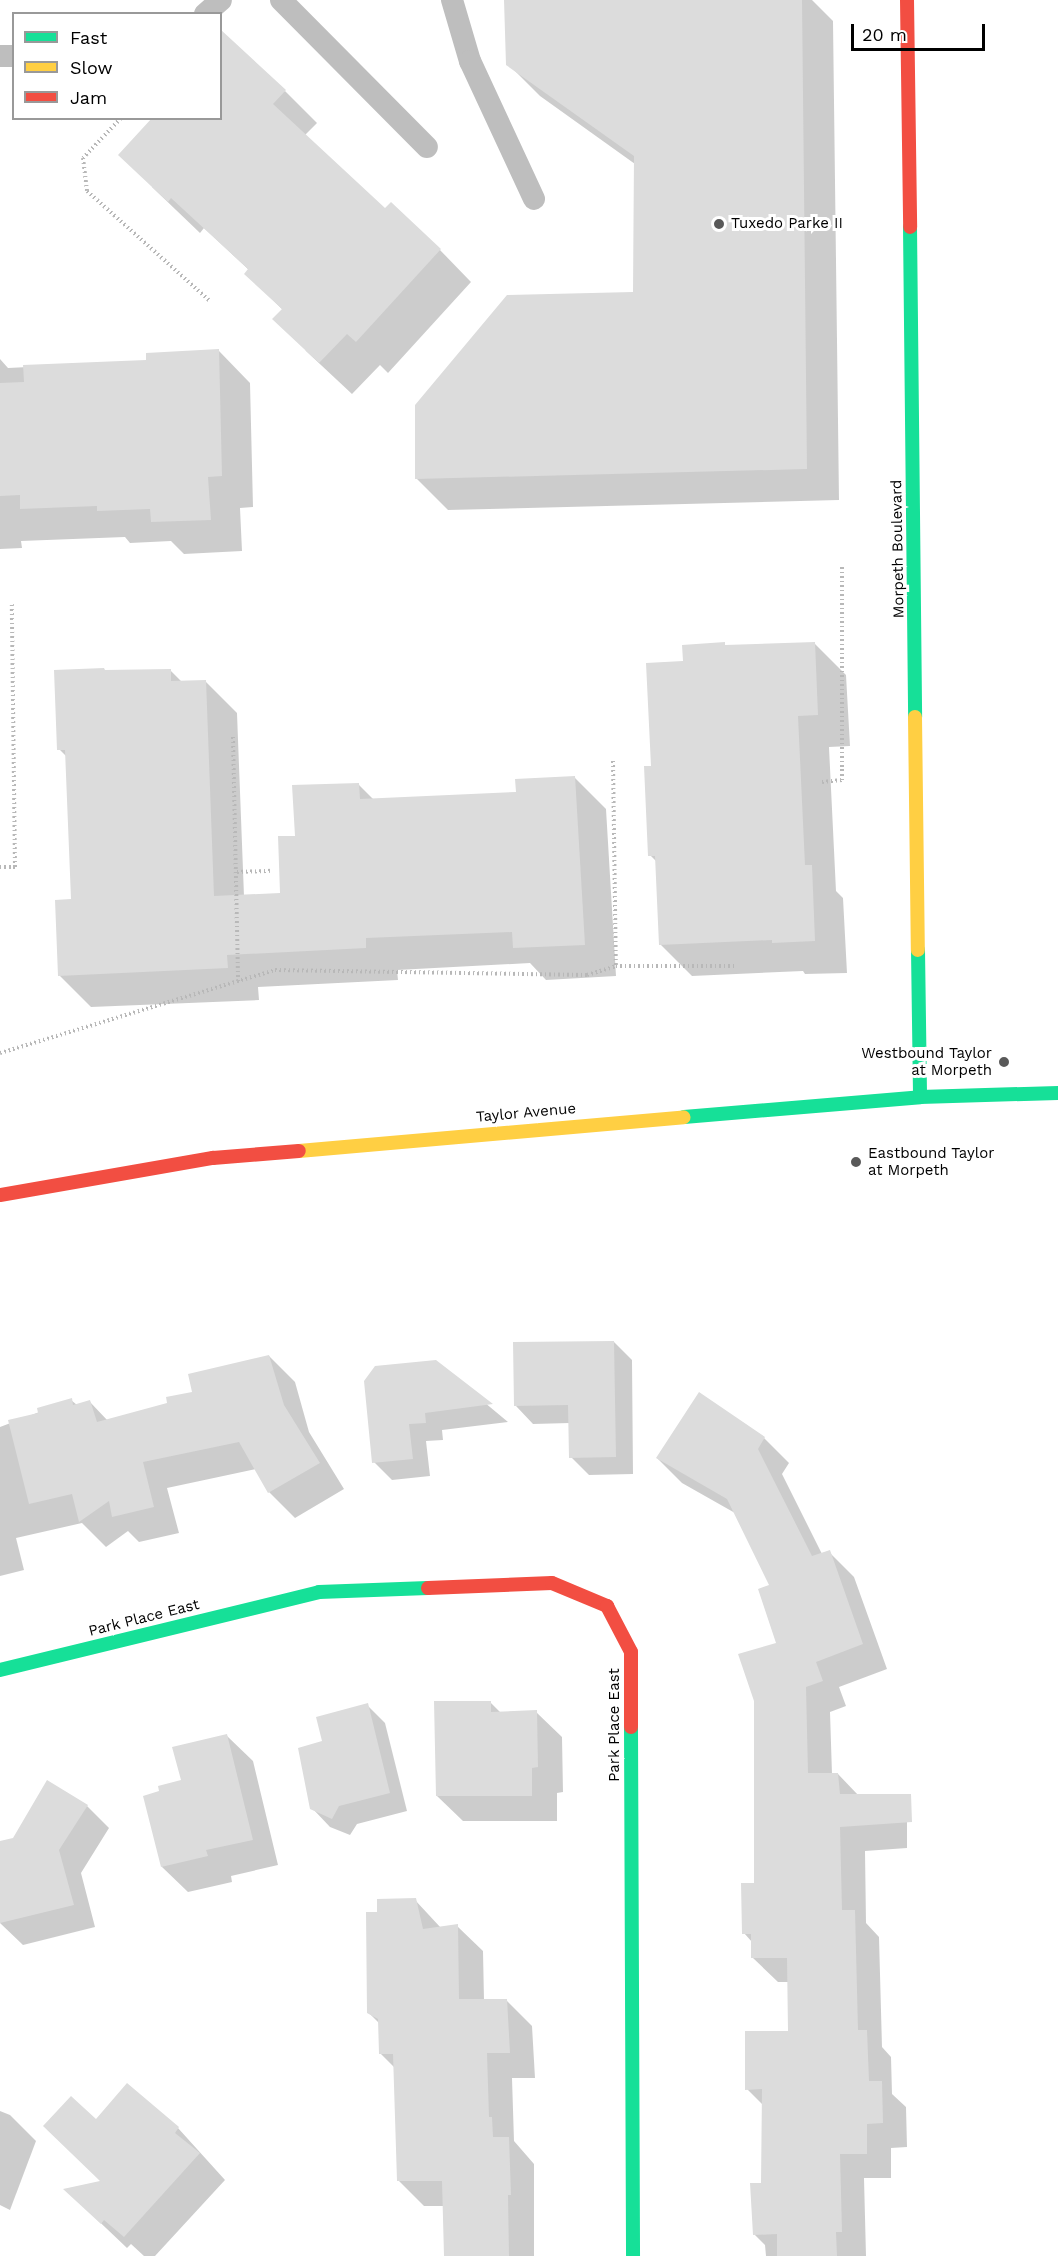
<!DOCTYPE html>
<style>
body{margin:0}
#map{position:relative;width:1058px;height:2256px;overflow:hidden;background:#fff;font-family:"Work Sans",sans-serif}
div>[style]{position:absolute}
.shadow>*{inset:0;background:#0003}
.building>*{inset:0;background:#dcdcdc}
.path>*{height:4px;margin-top:-2px;transform-origin:0;background:repeating-linear-gradient(90deg,#b8b8b8 0 1.5px,transparent 0 4.5px)}
.lane>*{height:22px;margin:-11px;padding:0 11px;transform-origin:11px;border-radius:11px;background:#bebebe}
.fast>*{height:14px;margin:-7px;padding:0 7px;transform-origin:7px;border-radius:7px;background:#16e098}
.slow>*{height:14px;margin:-7px;padding:0 7px;transform-origin:7px;border-radius:7px;background:#ffcf43}
.jam>*{height:14px;margin:-7px;padding:0 7px;transform-origin:7px;border-radius:7px;background:#f24e42}
.dots>*{width:16px;height:16px;translate:-50% -50%;box-sizing:border-box;border:3px solid #fff;border-radius:50%}
span{translate:-50% -50%;white-space:nowrap;text-align:center;line-height:1.15;-webkit-text-stroke:6px #fff;paint-order:stroke}
.poi-label{font-size:15px;color:#000}
.left{translate:0 -50%;text-align:left}
.right{translate:-100% -50%;text-align:right}
.street-label{font-size:15px;color:#000}
.legend{position:absolute;left:12px;top:12px;width:210px;height:108px;box-sizing:border-box;background:#fff;border:2px solid #999;margin:0;padding:8px 10px;list-style:none;font-size:18px;color:#000}
.legend li{display:flex;align-items:center;gap:12px;height:30px}
.legend b{width:30px;border:2px solid #999}
.scale{position:absolute;left:851px;top:24px;width:134px;height:27px;box-sizing:border-box;border:3px solid #000;border-top:0;padding-left:8px;font-size:18px;line-height:21px;white-space:nowrap;color:#000;-webkit-text-stroke:4px #fff;paint-order:stroke}
</style>
<div id="map">
<div class="shadow">
<i style="clip-path:polygon(505px 0,812px 0,833px 21px,839px 500px,448px 510px,416px 478px,634px 293px,635px 164px,540px 96px,508px 64px)"></i>
<i style="clip-path:polygon(285px 91px,317px 123px,305px 135px,385px 211px,440px 250px,471px 282px,388px 373px,380px 365px,352px 394px,306px 351px,283px 310px,246px 274px,249px 270px,204px 228px,200px 233px,152px 187px,220px 118px)"></i>
<i style="clip-path:polygon(219px 351px,250px 383px,253px 507px,240px 508px,242px 551px,184px 554px,171px 541px,130px 543px,125px 537px,21px 541px,22px 548px,0 549px,0 359px,8px 368px,148px 361px)"></i>
<i style="clip-path:polygon(815px 644px,846px 675px,850px 746px,829px 747px,836px 891px,843px 898px,847px 973px,805px 974px,803px 971px,692px 976px,660px 944px,657px 862px,650px 855px,653px 767px,684px 662px)"></i>
<i style="clip-path:polygon(170px 670px,182px 682px,205px 681px,237px 713px,244px 896px,282px 894px,296px 837px,358px 784px,374px 800px,517px 794px,574px 777px,606px 809px,616px 976px,546px 980px,530px 963px,397px 970px,398px 980px,258px 987px,259px 1000px,91px 1007px,59px 975px,73px 901px,67px 757px,59px 749px)"></i>
<i style="clip-path:polygon(614px 1342px,632px 1360px,633px 1474px,589px 1475px,571px 1457px,570px 1423px,533px 1424px,516px 1406px)"></i>
<i style="clip-path:polygon(269px 1356px,295px 1382px,309px 1432px,344px 1489px,295px 1518px,269px 1492px,256px 1469px,167px 1488px,179px 1533px,139px 1542px,128px 1531px,106px 1547px,82px 1523px,16px 1538px,24px 1570px,0 1576px,0 1427px,71px 1400px,77px 1405px,90px 1402px,108px 1421px,169px 1404px)"></i>
<i style="clip-path:polygon(436px 1362px,508px 1422px,442px 1430px,443px 1440px,426px 1441px,430px 1476px,392px 1480px,374px 1462px)"></i>
<i style="clip-path:polygon(764px 1438px,789px 1463px,782px 1474px,822px 1554px,829px 1552px,854px 1577px,887px 1669px,839px 1687px,846px 1706px,830px 1712px,832px 1774px,838px 1774px,859px 1796px,907px 1820px,907px 1848px,865px 1851px,866px 1923px,879px 1937px,882px 2047px,891px 2057px,892px 2094px,906px 2107px,907px 2147px,891px 2148px,891px 2178px,864px 2178px,866px 2256px,766px 2256px,765px 2245px,754px 2234px,762px 2184px,764px 2106px,747px 2089px,789px 2032px,789px 1982px,778px 1982px,753px 1958px,752px 1942px,744px 1933px,756px 1885px,778px 1644px,771px 1586px,735px 1513px,682px 1483px,657px 1458px)"></i>
<i style="clip-path:polygon(490px 1702px,501px 1713px,536px 1712px,562px 1737px,563px 1792px,557px 1793px,557px 1821px,463px 1821px,437px 1796px)"></i>
<i style="clip-path:polygon(367px 1705px,385px 1723px,407px 1811px,357px 1824px,350px 1835px,330px 1827px,312px 1808px,324px 1743px)"></i>
<i style="clip-path:polygon(227px 1736px,253px 1761px,278px 1865px,231px 1876px,232px 1882px,188px 1892px,162px 1867px,183px 1781px)"></i>
<i style="clip-path:polygon(48px 1782px,87px 1806px,109px 1828px,81px 1873px,95px 1927px,23px 1945px,0 1923px,0 1843px,14px 1839px)"></i>
<i style="clip-path:polygon(415px 1900px,441px 1928px,457px 1926px,483px 1951px,484px 2000px,506px 2000px,532px 2026px,535px 2078px,512px 2078px,514px 2141px,534px 2164px,534px 2256px,446px 2256px,444px 2206px,424px 2206px,398px 2180px,395px 2068px,380px 2053px,379px 2023px,369px 2013px,379px 1914px)"></i>
<i style="clip-path:polygon(0 2111px,10px 2115px,36px 2141px,10px 2210px,0 2205px)"></i>
<i style="clip-path:polygon(96px 2121px,178px 2128px,225px 2180px,155px 2256px,144px 2256px,131px 2244px,127px 2248px,66px 2190px,103px 2182px)"></i>
</div>
<div class="building">
<i style="clip-path:polygon(504px 0,802px 0,807px 469px,415px 479px,415px 405px,507px 295px,633px 292px,634px 156px,506px 65px)"></i>
<i style="clip-path:polygon(220px 29px,286px 90px,273px 104px,385px 208px,391px 202px,441px 249px,356px 342px,347px 334px,319px 363px,272px 319px,282px 309px,244px 274px,248px 269px,171px 198px,168px 202px,118px 155px,152px 118px,220px 118px)"></i>
<i style="clip-path:polygon(219px 349px,222px 476px,208px 477px,211px 520px,151px 522px,150px 509px,97px 511px,97px 506px,20px 509px,20px 495px,0 496px,0 383px,24px 382px,23px 365px,146px 360px,146px 353px)"></i>
<i style="clip-path:polygon(725px 642px,725px 645px,815px 642px,818px 715px,798px 716px,805px 865px,812px 865px,815px 941px,772px 943px,772px 940px,659px 945px,655px 856px,648px 856px,644px 766px,651px 766px,646px 663px,683px 661px,682px 645px)"></i>
<i style="clip-path:polygon(104px 668px,105px 670px,171px 669px,171px 681px,206px 680px,214px 896px,280px 893px,278px 836px,295px 836px,292px 785px,359px 783px,360px 799px,516px 792px,515px 779px,575px 776px,585px 945px,513px 948px,512px 932px,366px 938px,366px 948px,227px 955px,228px 968px,58px 976px,55px 900px,71px 899px,65px 750px,57px 750px,54px 670px)"></i>
<i style="clip-path:polygon(614px 1341px,616px 1457px,569px 1458px,568px 1405px,514px 1406px,513px 1342px)"></i>
<i style="clip-path:polygon(269px 1355px,284px 1405px,320px 1463px,268px 1493px,239px 1442px,143px 1462px,154px 1507px,112px 1517px,109px 1501px,79px 1522px,72px 1494px,29px 1504px,8px 1420px,38px 1413px,37px 1408px,72px 1398px,73px 1405px,90px 1400px,97px 1422px,167px 1403px,166px 1397px,192px 1392px,188px 1374px)"></i>
<i style="clip-path:polygon(436px 1360px,493px 1404px,425px 1413px,426px 1423px,409px 1424px,413px 1459px,372px 1463px,364px 1381px,375px 1366px)"></i>
<i style="clip-path:polygon(699px 1392px,765px 1437px,758px 1449px,812px 1556px,830px 1550px,863px 1644px,816px 1662px,823px 1681px,806px 1687px,808px 1773px,838px 1773px,840px 1794px,911px 1794px,912px 1822px,840px 1827px,842px 1910px,855px 1910px,858px 2030px,867px 2030px,869px 2081px,882px 2081px,883px 2123px,867px 2124px,867px 2154px,840px 2154px,842px 2232px,836px 2232px,837px 2256px,777px 2256px,777px 2234px,753px 2235px,750px 2183px,761px 2183px,762px 2089px,745px 2090px,745px 2031px,788px 2031px,787px 1958px,751px 1958px,751px 1934px,742px 1934px,741px 1883px,754px 1883px,754px 1701px,738px 1654px,776px 1643px,758px 1589px,769px 1585px,727px 1499px,656px 1458px)"></i>
<i style="clip-path:polygon(434px 1701px,491px 1701px,491px 1712px,537px 1710px,538px 1767px,532px 1768px,532px 1796px,436px 1796px)"></i>
<i style="clip-path:polygon(368px 1703px,390px 1793px,339px 1806px,332px 1819px,310px 1809px,298px 1748px,322px 1741px,316px 1717px)"></i>
<i style="clip-path:polygon(227px 1734px,253px 1840px,206px 1850px,208px 1856px,161px 1867px,143px 1796px,159px 1791px,158px 1786px,181px 1780px,172px 1747px)"></i>
<i style="clip-path:polygon(47px 1780px,88px 1805px,59px 1850px,74px 1905px,0 1923px,0 1841px,13px 1838px)"></i>
<i style="clip-path:polygon(416px 1898px,423px 1929px,458px 1924px,459px 1999px,507px 1999px,510px 2053px,487px 2053px,489px 2117px,492px 2117px,493px 2137px,509px 2137px,511px 2195px,508px 2195px,509px 2256px,444px 2256px,442px 2181px,397px 2181px,393px 2054px,379px 2054px,378px 2019px,367px 2013px,366px 1912px,377px 1912px,377px 1899px)"></i>
<i style="clip-path:polygon(127px 2083px,179px 2127px,175px 2133px,200px 2153px,124px 2237px,104px 2220px,101px 2224px,63px 2189px,100px 2181px,43px 2126px,71px 2096px,96px 2119px)"></i>
</div>
<div class="path">
<i style="left:121px;top:118px;width:55px;rotate:133.5deg"></i>
<i style="left:83px;top:158px;width:33px;rotate:83deg"></i>
<i style="left:87px;top:191px;width:166px;rotate:41.8deg"></i>
<i style="left:233px;top:737px;width:244px;rotate:88.8deg"></i>
<i style="left:613px;top:761px;width:205px;rotate:89.2deg"></i>
<i style="left:822px;top:782px;width:20px;rotate:-6deg"></i>
<i style="left:842px;top:780px;width:214px;rotate:-90deg"></i>
<i style="left:0;top:867px;width:15px"></i>
<i style="left:15px;top:867px;width:263px;rotate:-90.7deg"></i>
<i style="left:237px;top:872px;width:35px;rotate:-2deg"></i>
<i style="left:0;top:1053px;width:287px;rotate:-16.8deg"></i>
<i style="left:275px;top:970px;width:312px;rotate:0.9deg"></i>
<i style="left:587px;top:975px;width:30px;rotate:-17deg"></i>
<i style="left:616px;top:966px;width:119px"></i>
</div>
<div class="lane">
<i style="left:281px;top:0;width:207px;rotate:45.2deg"></i>
<i style="left:452px;top:0;width:64px;rotate:73.6deg"></i>
<i style="left:470px;top:61px;width:152px;rotate:65.1deg"></i>
<i style="left:205px;top:14px;width:21px;rotate:-41deg"></i>
<i style="left:0;top:56px;width:14px"></i>
</div>
<div class="fast">
<i style="left:910px;top:227px;width:490px;rotate:89.4deg"></i>
<i style="left:918px;top:950px;width:147px;rotate:89.2deg"></i>
<i style="left:684px;top:1117px;width:237px;rotate:-4.8deg"></i>
<i style="left:920px;top:1097px;width:138px;rotate:-1.7deg"></i>
<i style="left:0;top:1670px;width:328px;rotate:-13.7deg"></i>
<i style="left:319px;top:1592px;width:109px;rotate:-2.1deg"></i>
<i style="left:631px;top:1727px;width:529px;rotate:89.78deg"></i>
</div>
<div class="slow">
<i style="left:915px;top:717px;width:233px;rotate:89.3deg"></i>
<i style="left:299px;top:1151px;width:386px;rotate:-5deg"></i>
</div>
<div class="jam">
<i style="left:907px;top:0;width:227px;rotate:89.2deg"></i>
<i style="left:0;top:1195px;width:216px;rotate:-9.9deg"></i>
<i style="left:213px;top:1158px;width:86px;rotate:-4.7deg"></i>
<i style="left:428px;top:1588px;width:124px;rotate:-2.3deg"></i>
<i style="left:552px;top:1583px;width:60px;rotate:22.7deg"></i>
<i style="left:607px;top:1606px;width:52px;rotate:62.4deg"></i>
<i style="left:631px;top:1652px;width:75px;rotate:90deg"></i>
</div>
<div class="dots">
<i style="left:719px;top:224px;background:#595959"></i>
<i style="left:1004px;top:1062px;background:#595959"></i>
<i style="left:856px;top:1162px;background:#595959"></i>
</div>
<div class="poi-label">
<span class="left" style="left:731px;top:224px">Tuxedo Parke II</span>
<span class="right" style="left:992px;top:1062px">Westbound Taylor<br>at Morpeth</span>
<span class="left" style="left:868px;top:1162px">Eastbound Taylor<br>at Morpeth</span>
</div>
<div class="street-label">
<span style="left:898px;top:549px;rotate:-91deg">Morpeth Boulevard</span>
<span style="left:526px;top:1113px;rotate:-5deg">Taylor Avenue</span>
<span style="left:144px;top:1618px;rotate:-14deg">Park Place East</span>
<span style="left:615px;top:1725px;rotate:-90deg">Park Place East</span>
</div>
<ul class="legend">
<li><b style="height:8px;background:#16e098"></b>Fast</li>
<li><b style="height:8px;background:#ffcf43"></b>Slow</li>
<li><b style="height:8px;background:#f24e42"></b>Jam</li>
</ul>
<div class="scale">20 m</div>
</div>
